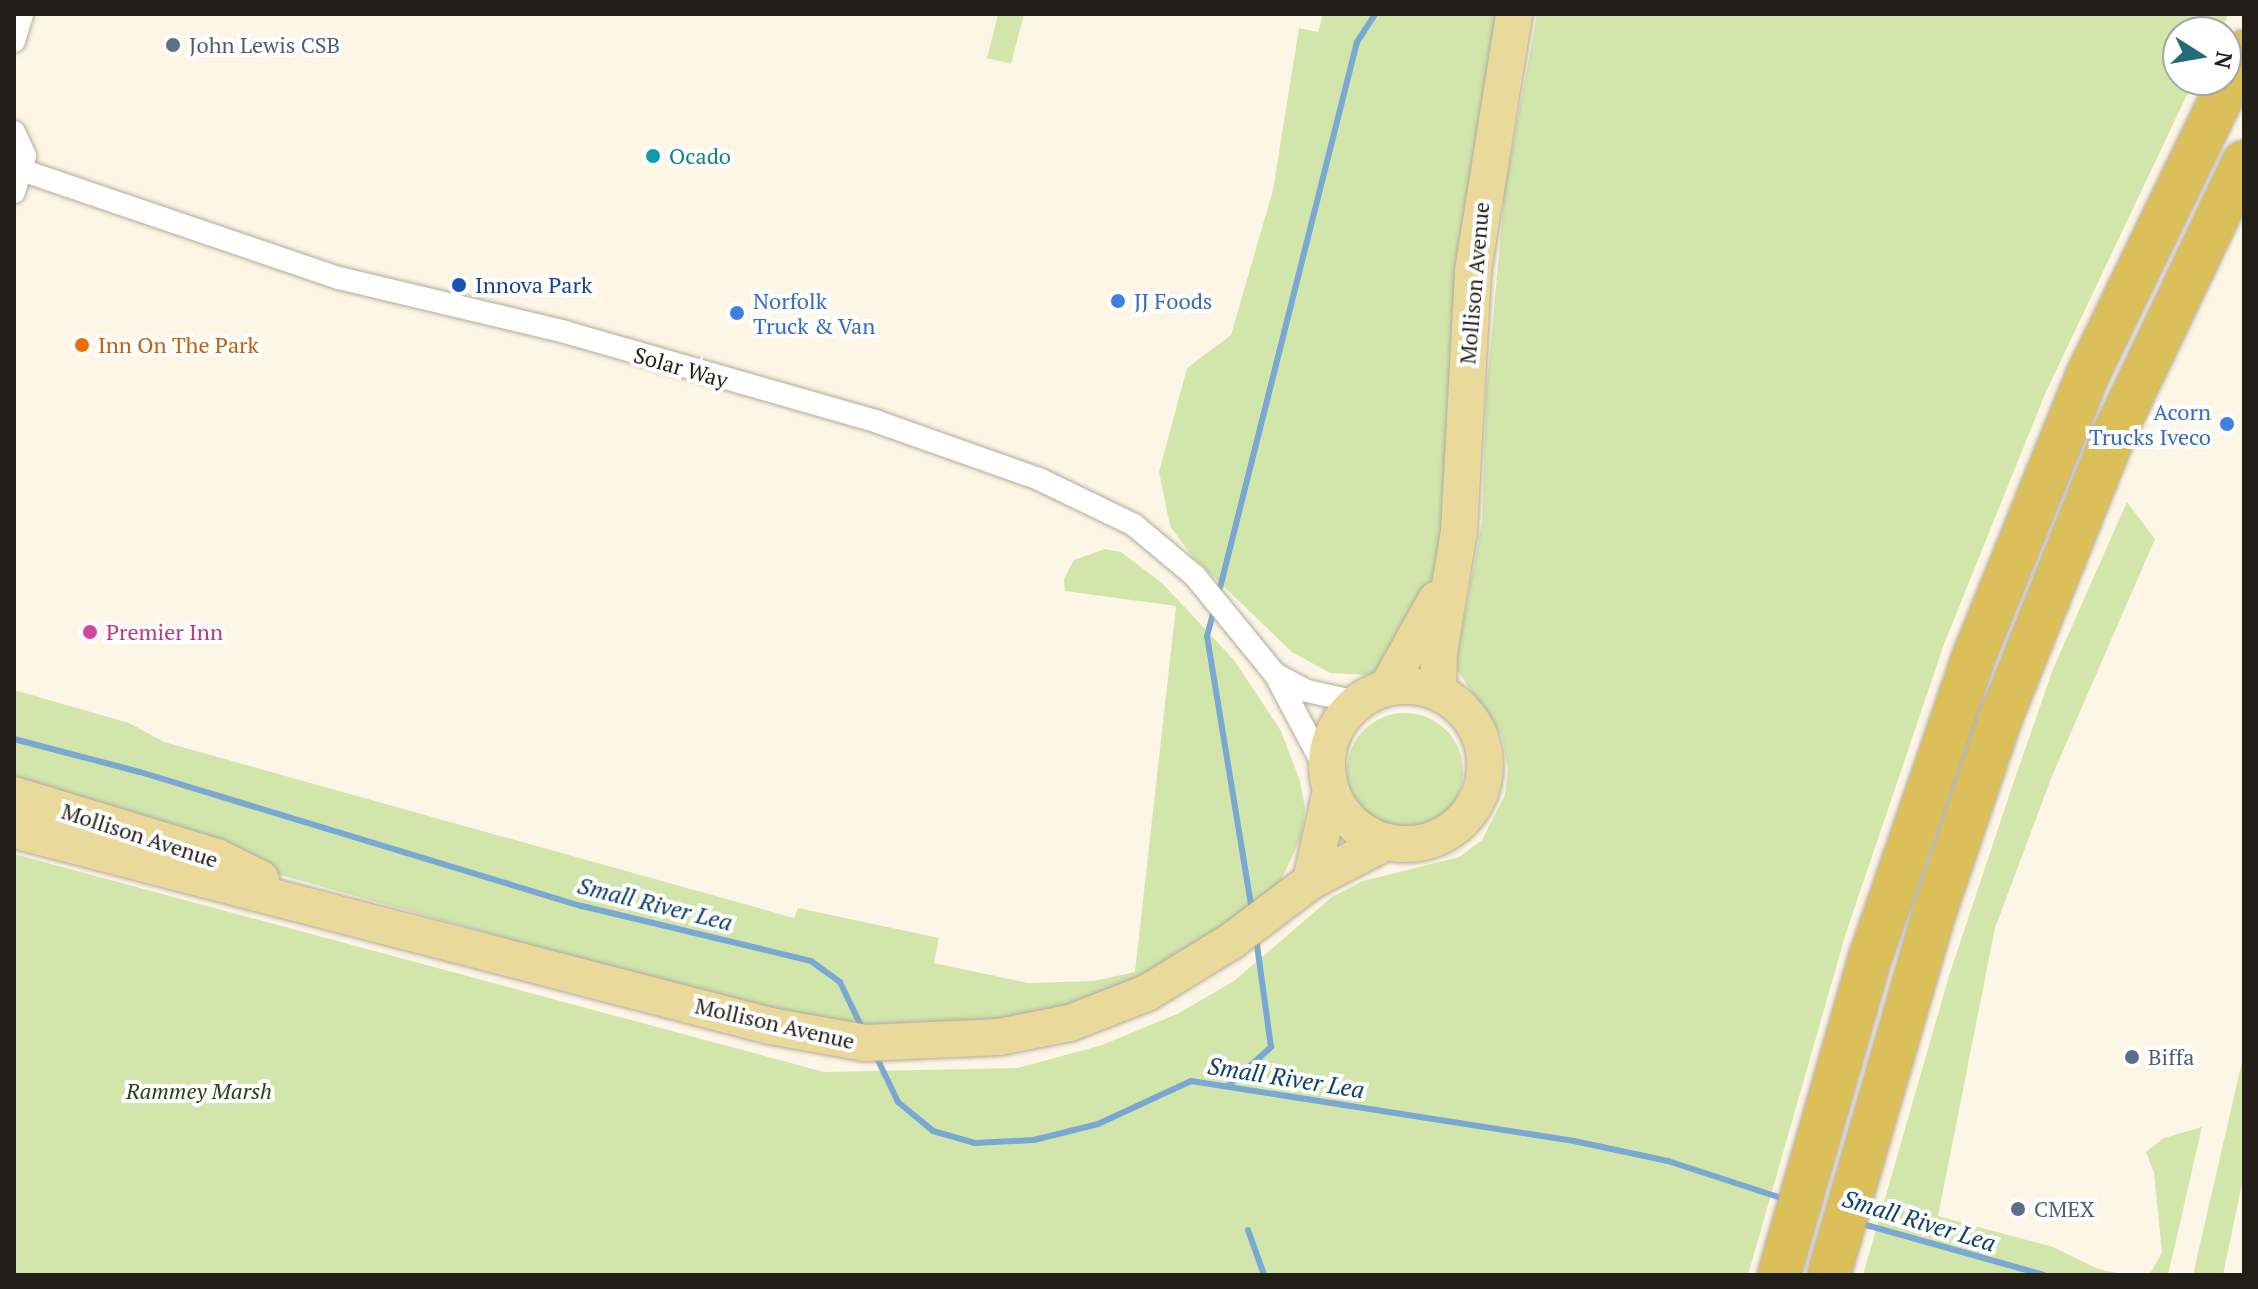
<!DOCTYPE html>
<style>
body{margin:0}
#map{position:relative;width:2258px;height:1289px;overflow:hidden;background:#fdf5e5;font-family:"PT Serif",serif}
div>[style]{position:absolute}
.green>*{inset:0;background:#d2e6ac}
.round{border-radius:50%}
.stream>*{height:6px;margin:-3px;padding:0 3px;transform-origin:3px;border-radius:3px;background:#7aa8d2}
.roads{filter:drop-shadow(0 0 2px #b2ab9b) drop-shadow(0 0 2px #b2ab9b)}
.street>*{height:22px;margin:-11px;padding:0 11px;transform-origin:11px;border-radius:11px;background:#fff}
.primary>*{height:36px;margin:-18px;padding:0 18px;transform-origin:18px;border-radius:18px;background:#e9d99b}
.primary>.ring{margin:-18px;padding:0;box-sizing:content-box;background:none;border:36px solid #e9d99b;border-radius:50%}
.highway>*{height:42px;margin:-21px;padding:0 21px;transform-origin:21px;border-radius:21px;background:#dbbf59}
.dots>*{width:22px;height:22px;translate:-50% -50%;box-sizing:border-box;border:4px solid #fff;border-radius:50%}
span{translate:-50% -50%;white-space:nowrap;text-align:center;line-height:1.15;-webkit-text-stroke:8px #fff;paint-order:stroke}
.service-label{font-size:22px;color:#4e5e75}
.left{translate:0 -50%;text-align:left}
.culture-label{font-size:22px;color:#0d838f}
.street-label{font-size:22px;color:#221f19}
.transit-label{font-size:22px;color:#164399}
.shop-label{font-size:22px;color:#366cbe}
.right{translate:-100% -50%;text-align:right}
.food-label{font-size:22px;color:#c56008}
.hotel-label{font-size:22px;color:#b23c85}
.park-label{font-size:22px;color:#323e14;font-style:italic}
.water-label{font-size:24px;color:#0b426a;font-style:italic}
.frame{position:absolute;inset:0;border:16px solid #221f19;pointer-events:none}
.north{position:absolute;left:2162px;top:16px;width:80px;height:80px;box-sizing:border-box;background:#fff;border:2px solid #a7a5a3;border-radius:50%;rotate:101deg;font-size:22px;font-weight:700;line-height:32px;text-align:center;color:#221f19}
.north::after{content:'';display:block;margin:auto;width:28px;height:36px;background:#246b78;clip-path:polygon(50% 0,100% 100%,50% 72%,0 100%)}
</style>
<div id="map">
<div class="green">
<i style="clip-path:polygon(998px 14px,1024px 14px,1011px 64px,987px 58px)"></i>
<i style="clip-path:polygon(1323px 14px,1499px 14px,1457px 253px,1447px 504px,1436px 570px,1404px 640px,1387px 664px,1368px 675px,1330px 673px,1292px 652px,1192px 556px,1170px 526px,1159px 472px,1187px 368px,1231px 335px,1273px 190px,1299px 28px,1318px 32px)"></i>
<i style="clip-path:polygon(1537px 14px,2229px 14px,2219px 32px,2178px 32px,2178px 80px,2194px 80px,2045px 394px,1944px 644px,1846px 933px,1748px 1275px,14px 1275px,14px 854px,824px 1072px,1018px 1068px,1102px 1045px,1177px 1014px,1234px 981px,1332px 897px,1363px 881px,1459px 857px,1482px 840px,1505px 795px,1508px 769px,1502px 736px,1455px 667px,1482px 522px,1486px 396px,1505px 188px)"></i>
<i style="clip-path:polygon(2127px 502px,2155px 539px,2052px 776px,1995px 928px,1938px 1216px,2053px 1247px,2098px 1269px,2126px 1275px,1863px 1275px,1949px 976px,2013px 784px,2053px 669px)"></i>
<i style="clip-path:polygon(1105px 549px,1121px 552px,1162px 583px,1234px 660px,1281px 731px,1300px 781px,1305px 808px,1301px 838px,1275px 893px,1120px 994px,1035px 1020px,884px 1030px,763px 1010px,259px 869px,14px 781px,14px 690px,129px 723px,164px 742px,794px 918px,798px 908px,939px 938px,934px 963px,1028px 983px,1094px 981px,1135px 972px,1176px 606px,1065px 591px,1064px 579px,1074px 560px)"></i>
<i class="round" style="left:1347px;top:713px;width:116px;height:116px"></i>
<i style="clip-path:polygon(2244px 1053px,2244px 1174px,2223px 1275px,2193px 1275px)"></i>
<i style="clip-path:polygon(2202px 1127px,2168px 1275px,2149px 1275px,2162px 1253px,2154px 1173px,2146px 1152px,2164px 1138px)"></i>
</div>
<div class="stream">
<i style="left:1218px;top:596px;width:571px;rotate:-75.92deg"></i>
<i style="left:1357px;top:42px;width:33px;rotate:-57deg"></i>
<i style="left:1214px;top:610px;width:27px;rotate:105deg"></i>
<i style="left:1207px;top:636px;width:279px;rotate:80.7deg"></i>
<i style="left:14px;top:739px;width:130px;rotate:14.7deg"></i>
<i style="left:140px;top:772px;width:462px;rotate:16.9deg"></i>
<i style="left:582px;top:906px;width:236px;rotate:13.5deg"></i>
<i style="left:811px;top:961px;width:36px;rotate:36deg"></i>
<i style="left:840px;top:982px;width:51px;rotate:64.4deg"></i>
<i style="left:876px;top:1056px;width:51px;rotate:64.4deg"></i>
<i style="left:898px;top:1102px;width:45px;rotate:39.6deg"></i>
<i style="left:933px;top:1131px;width:44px;rotate:15.9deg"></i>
<i style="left:975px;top:1143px;width:59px;rotate:-2.9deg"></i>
<i style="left:1034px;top:1140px;width:66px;rotate:-14deg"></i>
<i style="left:1098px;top:1124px;width:102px;rotate:-24.8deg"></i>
<i style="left:1191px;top:1081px;width:388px;rotate:8.9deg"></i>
<i style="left:1574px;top:1141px;width:96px;rotate:12deg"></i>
<i style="left:1668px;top:1161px;width:125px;rotate:18.1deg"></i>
<i style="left:1229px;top:1085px;width:57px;rotate:-42.1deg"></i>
<i style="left:1271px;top:1047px;width:111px;rotate:-97.8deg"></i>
<i style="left:1859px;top:1223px;width:192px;rotate:15.7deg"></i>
<i style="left:1248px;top:1230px;width:45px;rotate:70.3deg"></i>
</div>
<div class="roads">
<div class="street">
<i style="left:14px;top:41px;width:28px;rotate:-73deg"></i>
<i style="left:14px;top:132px;width:26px;rotate:65deg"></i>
<i style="left:25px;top:156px;width:38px;rotate:107deg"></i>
<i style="left:24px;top:171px;width:333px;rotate:18.8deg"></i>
<i style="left:339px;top:278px;width:232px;rotate:13.4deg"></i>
<i style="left:565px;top:332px;width:326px;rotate:16deg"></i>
<i style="left:878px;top:422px;width:171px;rotate:19.5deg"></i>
<i style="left:1039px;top:479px;width:106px;rotate:25.8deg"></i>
<i style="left:1134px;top:525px;width:80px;rotate:39.9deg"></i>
<i style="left:1195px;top:576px;width:127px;rotate:50.8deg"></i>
<i style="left:1275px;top:674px;width:111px;rotate:62deg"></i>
<i style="left:1275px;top:674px;width:36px;rotate:28deg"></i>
<i style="left:1307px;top:691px;width:51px;rotate:12.4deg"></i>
</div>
<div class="primary">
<i class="ring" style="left:1327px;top:686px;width:122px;height:122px"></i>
<i style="left:1387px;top:688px;width:101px;rotate:-60.9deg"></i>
<i style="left:1438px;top:692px;width:40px;rotate:-88.6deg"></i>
<i style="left:1439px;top:652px;width:123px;rotate:-80.6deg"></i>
<i style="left:1459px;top:531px;width:260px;rotate:-86.9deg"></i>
<i style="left:1473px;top:271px;width:260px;rotate:-80.9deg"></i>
<i style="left:14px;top:795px;width:212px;rotate:17deg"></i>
<i style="left:217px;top:857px;width:49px;rotate:26.6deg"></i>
<i style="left:14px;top:830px;width:781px;rotate:14.53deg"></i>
<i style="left:770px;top:1026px;width:97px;rotate:10.1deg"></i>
<i style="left:865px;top:1043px;width:134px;rotate:-2.6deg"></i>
<i style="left:999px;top:1037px;width:72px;rotate:-11.2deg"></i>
<i style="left:1070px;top:1023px;width:83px;rotate:-21.3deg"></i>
<i style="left:1147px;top:993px;width:101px;rotate:-31.6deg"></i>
<i style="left:1233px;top:940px;width:98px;rotate:-37.1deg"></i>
<i style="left:1311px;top:881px;width:85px;rotate:-27.5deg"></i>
<i style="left:1311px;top:881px;width:92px;rotate:-77.5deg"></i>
</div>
<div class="highway">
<i style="left:1779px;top:1275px;width:333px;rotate:-74deg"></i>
<i style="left:1871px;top:955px;width:311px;rotate:-71deg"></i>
<i style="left:1972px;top:661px;width:310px;rotate:-68deg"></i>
<i style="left:2088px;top:374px;width:358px;rotate:-64.2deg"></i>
<i style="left:1829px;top:1275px;width:376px;rotate:-73.8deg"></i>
<i style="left:1934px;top:914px;width:205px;rotate:-71.2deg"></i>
<i style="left:2000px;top:720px;width:310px;rotate:-68.2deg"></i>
<i style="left:2115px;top:432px;width:299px;rotate:-64.5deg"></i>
</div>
</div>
<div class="dots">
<i style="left:173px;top:45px;background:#5c6f8a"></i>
<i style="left:653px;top:156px;background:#0f9aa8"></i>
<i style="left:459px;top:285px;background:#1a4fb4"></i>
<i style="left:1118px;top:301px;background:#3f7fe0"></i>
<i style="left:737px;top:313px;background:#3f7fe0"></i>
<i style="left:82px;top:345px;background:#e8710a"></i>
<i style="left:2227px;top:424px;background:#3f7fe0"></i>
<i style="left:90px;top:632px;background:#d1479c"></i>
<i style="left:2132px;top:1057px;background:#5c6f8a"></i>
<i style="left:2018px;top:1209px;background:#5c6f8a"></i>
</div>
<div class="service-label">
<span class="left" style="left:189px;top:45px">John Lewis CSB</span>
<span class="left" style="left:2148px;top:1057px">Biffa</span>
<span class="left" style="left:2034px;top:1209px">CMEX</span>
</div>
<div class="culture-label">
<span class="left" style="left:669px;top:156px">Ocado</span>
</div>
<div class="street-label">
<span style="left:1474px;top:283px;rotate:-85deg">Mollison Avenue</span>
<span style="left:681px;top:367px;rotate:16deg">Solar Way</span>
<span style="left:140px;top:835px;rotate:18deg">Mollison Avenue</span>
<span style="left:775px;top:1023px;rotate:13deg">Mollison Avenue</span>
</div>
<div class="transit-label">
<span class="left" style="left:475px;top:285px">Innova Park</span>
</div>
<div class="shop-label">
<span class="left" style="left:753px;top:313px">Norfolk<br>Truck &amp; Van</span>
<span class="left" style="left:1134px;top:301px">JJ Foods</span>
<span class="right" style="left:2211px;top:424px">Acorn<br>Trucks Iveco</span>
</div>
<div class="food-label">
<span class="left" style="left:98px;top:345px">Inn On The Park</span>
</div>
<div class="hotel-label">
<span class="left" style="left:106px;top:632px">Premier Inn</span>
</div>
<div class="park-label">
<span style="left:199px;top:1091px">Rammey Marsh</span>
</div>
<div class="water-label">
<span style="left:655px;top:904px;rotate:14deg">Small River Lea</span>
<span style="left:1286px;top:1078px;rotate:9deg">Small River Lea</span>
<span style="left:1919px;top:1221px;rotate:17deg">Small River Lea</span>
</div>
<div class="frame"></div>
<div class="north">N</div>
</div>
